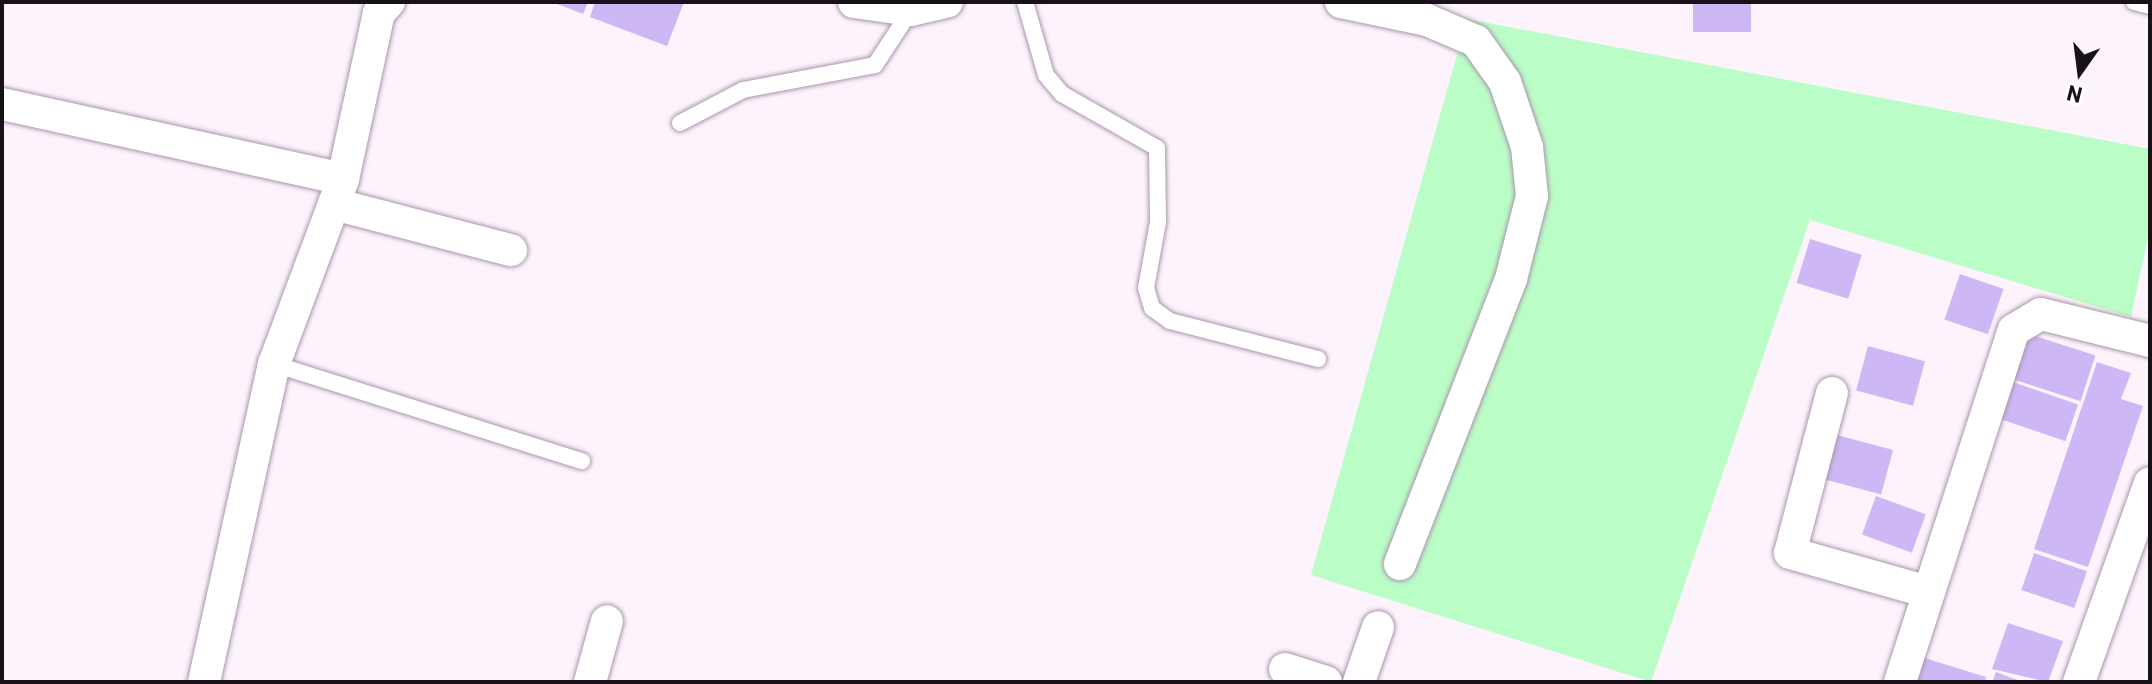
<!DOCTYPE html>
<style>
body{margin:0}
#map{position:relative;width:2152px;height:684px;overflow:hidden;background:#fcf3fd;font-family:Barlow,sans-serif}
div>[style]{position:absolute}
.green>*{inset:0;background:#bafdc7}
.building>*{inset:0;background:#cdb8f5;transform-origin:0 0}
.roads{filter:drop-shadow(0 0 2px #aa96ab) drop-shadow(0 0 2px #aa96ab)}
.lane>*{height:16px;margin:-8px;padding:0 8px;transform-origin:8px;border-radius:8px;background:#fff}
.street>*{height:32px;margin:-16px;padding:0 16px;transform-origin:16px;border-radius:16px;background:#fff}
span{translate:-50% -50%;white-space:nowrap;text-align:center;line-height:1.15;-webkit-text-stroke:6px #fff;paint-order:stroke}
.frame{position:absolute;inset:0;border:4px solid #181119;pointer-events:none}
.north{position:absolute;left:2040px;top:32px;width:80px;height:80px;-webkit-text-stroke:6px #fff;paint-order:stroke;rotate:194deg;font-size:22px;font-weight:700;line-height:32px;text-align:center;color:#181119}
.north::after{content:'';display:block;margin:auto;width:28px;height:36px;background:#181119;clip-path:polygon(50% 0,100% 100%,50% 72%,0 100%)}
</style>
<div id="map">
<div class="green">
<i style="clip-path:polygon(1467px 19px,2150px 149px,2150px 227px,2131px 317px,1810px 220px,1651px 682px,1311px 575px)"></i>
</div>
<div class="building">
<i style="clip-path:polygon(552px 2px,588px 2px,583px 14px)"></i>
<i style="clip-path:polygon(595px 2px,684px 2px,667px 46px,590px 17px)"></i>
<i style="left:1693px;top:2px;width:58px;height:30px"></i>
<i style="left:1810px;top:239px;width:54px;height:46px;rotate:17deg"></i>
<i style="left:1960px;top:274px;width:46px;height:48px;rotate:19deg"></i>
<i style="left:2026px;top:333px;width:73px;height:48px;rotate:18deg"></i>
<i style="left:1868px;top:346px;width:59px;height:46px;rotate:15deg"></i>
<i style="clip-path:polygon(2097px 362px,2131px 373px,2121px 399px,2143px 406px,2088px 567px,2034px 549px)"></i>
<i style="left:2010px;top:381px;width:72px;height:39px;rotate:19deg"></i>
<i style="left:1837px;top:435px;width:58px;height:46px;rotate:15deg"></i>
<i style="left:1876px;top:496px;width:53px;height:41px;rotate:20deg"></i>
<i style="left:2034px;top:553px;width:56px;height:39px;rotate:19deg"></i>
<i style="clip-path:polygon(2008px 623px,2063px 641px,2048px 682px,1992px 669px)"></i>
<i style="clip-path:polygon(1915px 655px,1986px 677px,1985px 682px,1907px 682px)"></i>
<i style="clip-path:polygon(1996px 672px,2023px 682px,1992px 682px)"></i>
</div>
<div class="roads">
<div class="lane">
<i style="left:1025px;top:2px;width:76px;rotate:74deg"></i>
<i style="left:1046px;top:75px;width:25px;rotate:50deg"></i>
<i style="left:1062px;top:94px;width:109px;rotate:29.6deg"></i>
<i style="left:1157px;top:148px;width:74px;rotate:89.2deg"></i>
<i style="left:1158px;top:222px;width:67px;rotate:100.3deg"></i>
<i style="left:1146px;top:288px;width:21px;rotate:73deg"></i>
<i style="left:1152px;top:308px;width:22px;rotate:36deg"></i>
<i style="left:1170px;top:321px;width:153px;rotate:14.4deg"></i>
<i style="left:2134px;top:2px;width:16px;rotate:14deg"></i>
<i style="left:680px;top:123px;width:71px;rotate:-27.6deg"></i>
<i style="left:743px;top:90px;width:134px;rotate:-10.7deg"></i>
<i style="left:875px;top:65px;width:66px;rotate:-56.8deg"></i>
<i style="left:274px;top:364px;width:323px;rotate:17.5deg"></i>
</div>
<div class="street">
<i style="left:854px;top:2px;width:58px;rotate:8deg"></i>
<i style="left:911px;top:10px;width:37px;rotate:-13deg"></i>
<i style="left:1341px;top:2px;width:88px;rotate:11.8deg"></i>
<i style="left:1427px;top:20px;width:53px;rotate:23.2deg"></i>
<i style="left:1476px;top:41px;width:50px;rotate:54.7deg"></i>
<i style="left:1505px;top:82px;width:69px;rotate:71.3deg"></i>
<i style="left:1527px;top:147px;width:49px;rotate:84.2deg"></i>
<i style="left:1532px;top:196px;width:86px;rotate:104.2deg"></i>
<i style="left:1511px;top:279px;width:306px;rotate:111.3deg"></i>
<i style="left:2px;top:104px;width:349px;rotate:12.4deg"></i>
<i style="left:334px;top:204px;width:183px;rotate:14.6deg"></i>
<i style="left:1832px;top:393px;width:165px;rotate:104.7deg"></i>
<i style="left:1790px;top:553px;width:144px;rotate:15.7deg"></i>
<i style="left:1285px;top:669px;width:43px;rotate:17.6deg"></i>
<i style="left:204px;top:682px;width:326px;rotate:-77.6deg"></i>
<i style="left:274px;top:364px;width:197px;rotate:-69.5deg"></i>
<i style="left:343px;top:179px;width:170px;rotate:-77.8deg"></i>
<i style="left:379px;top:13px;width:15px;rotate:-48deg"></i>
<i style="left:590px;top:682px;width:63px;rotate:-74.4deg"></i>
<i style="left:1359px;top:682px;width:58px;rotate:-70.9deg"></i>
<i style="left:1900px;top:682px;width:370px;rotate:-72.1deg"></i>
<i style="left:2014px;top:330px;width:31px;rotate:-31deg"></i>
<i style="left:2041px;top:314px;width:112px;rotate:13.9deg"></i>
<i style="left:2079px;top:682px;width:211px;rotate:-70.4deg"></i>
</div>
</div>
<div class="frame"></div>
<div class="north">N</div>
</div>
